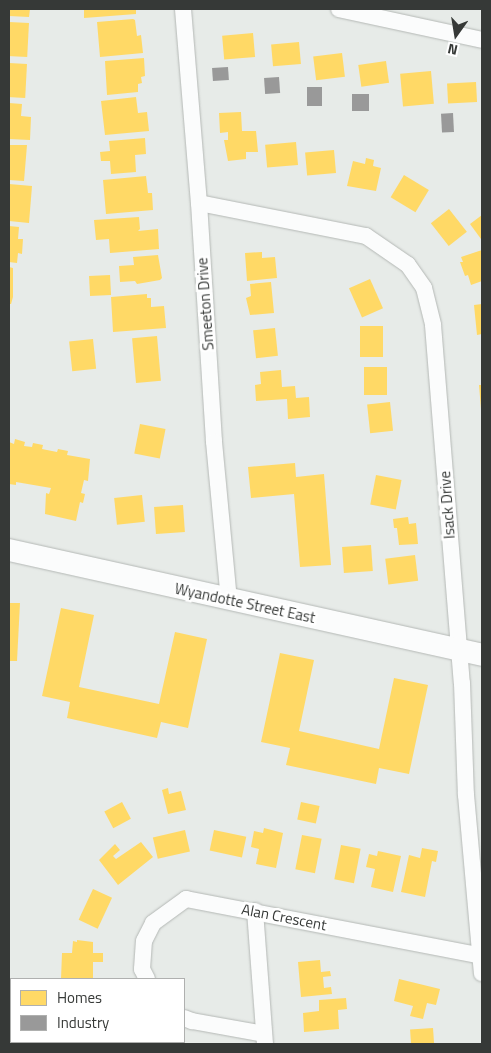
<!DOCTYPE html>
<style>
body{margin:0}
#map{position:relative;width:491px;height:1053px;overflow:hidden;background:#e7ebe8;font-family:"Titillium Web",sans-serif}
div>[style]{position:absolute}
.homes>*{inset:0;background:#ffd966;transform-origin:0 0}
.industry>*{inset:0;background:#999;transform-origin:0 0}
.roads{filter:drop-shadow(0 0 1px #b4b8b5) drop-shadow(0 0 1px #b4b8b5)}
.street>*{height:16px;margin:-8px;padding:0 8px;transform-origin:8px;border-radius:8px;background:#fbfcfc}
.secondary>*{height:22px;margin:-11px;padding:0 11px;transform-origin:11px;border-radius:11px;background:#fbfcfc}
span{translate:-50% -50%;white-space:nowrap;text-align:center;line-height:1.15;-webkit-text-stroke:5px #fff;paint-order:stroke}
.street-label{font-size:15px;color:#363937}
.frame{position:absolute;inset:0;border:10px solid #363937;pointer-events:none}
.legend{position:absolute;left:10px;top:978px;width:175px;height:65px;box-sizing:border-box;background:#fff;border:1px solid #afb0af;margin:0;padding:6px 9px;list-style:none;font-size:15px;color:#363937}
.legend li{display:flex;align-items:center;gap:10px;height:25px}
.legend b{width:25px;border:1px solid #afb0af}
.north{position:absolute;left:431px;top:10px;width:50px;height:50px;-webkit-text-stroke:4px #fff;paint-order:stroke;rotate:193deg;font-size:14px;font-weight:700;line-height:20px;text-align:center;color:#363937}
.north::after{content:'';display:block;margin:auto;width:18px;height:22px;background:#363937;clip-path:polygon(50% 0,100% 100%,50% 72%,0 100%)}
</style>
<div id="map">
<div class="homes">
<i style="clip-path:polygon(9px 9px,30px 9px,29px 17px,9px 16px)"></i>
<i style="clip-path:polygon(84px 9px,136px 9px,136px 14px,84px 18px)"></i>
<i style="clip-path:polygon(133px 19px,135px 20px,137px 36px,141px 35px,143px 53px,100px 57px,97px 22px)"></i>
<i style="left:9px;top:22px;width:20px;height:34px;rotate:3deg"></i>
<i style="left:253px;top:33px;width:24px;height:31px;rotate:85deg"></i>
<i style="left:299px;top:42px;width:22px;height:28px;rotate:85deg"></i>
<i style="left:342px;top:53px;width:24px;height:29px;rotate:83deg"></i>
<i style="clip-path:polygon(144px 58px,145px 76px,141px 77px,142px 83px,138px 84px,138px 92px,107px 95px,105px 61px)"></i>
<i style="left:386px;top:61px;width:22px;height:28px;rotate:82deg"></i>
<i style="left:9px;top:63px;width:18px;height:34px;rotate:3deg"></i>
<i style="left:431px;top:71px;width:33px;height:31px;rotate:85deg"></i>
<i style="left:476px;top:82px;width:20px;height:29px;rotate:87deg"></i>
<i style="clip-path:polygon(136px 97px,138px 113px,147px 112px,149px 131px,105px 135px,101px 101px)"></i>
<i style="clip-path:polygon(9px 103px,22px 104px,21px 116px,31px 117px,30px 140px,9px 139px)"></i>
<i style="clip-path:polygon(241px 112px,242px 131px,256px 131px,258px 152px,246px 152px,246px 159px,228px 161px,224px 140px,228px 140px,228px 132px,220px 133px,219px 113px)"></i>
<i style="clip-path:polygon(145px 138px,146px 154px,135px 155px,136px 172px,111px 174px,110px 161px,101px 161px,100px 152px,110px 151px,109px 141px)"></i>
<i style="left:296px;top:142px;width:23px;height:31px;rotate:85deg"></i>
<i style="clip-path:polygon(9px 145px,27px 145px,24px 181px,9px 180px)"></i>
<i style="left:334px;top:150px;width:23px;height:29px;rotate:85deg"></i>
<i style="clip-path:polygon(366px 158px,374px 160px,373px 166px,381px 168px,376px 191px,347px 186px,353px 161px,365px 164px)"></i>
<i style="left:404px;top:175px;width:29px;height:26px;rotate:31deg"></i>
<i style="clip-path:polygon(146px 176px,148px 193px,152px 193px,153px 210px,106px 214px,103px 180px)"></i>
<i style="clip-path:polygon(9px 184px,32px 186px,29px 223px,9px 221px)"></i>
<i style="left:449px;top:209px;width:29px;height:23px;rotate:52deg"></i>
<i style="clip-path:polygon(482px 215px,482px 238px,481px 239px,470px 224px)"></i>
<i style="clip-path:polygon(139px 217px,140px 229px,138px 231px,158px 229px,159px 249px,110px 253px,109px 239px,96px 240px,94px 220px)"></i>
<i style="clip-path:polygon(9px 226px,19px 227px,18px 239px,23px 239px,22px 254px,18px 253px,17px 263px,9px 262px)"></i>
<i style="clip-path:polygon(482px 250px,482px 281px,471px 285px,468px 275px,465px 276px,460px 262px,463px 262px,461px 257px)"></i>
<i style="clip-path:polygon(262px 252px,262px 258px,275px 257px,277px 278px,247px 281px,245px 253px)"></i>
<i style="clip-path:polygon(158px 255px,162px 278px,160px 280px,137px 284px,135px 281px,120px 282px,119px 266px,134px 265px,133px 257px)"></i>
<i style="clip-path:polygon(9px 267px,13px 268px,13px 297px,11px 304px,9px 304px)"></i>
<i style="left:110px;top:275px;width:20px;height:21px;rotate:87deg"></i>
<i style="left:370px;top:279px;width:32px;height:23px;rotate:66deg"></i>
<i style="clip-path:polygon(271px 282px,274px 313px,250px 315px,246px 298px,251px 296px,250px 284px)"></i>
<i style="clip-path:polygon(147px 294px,147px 298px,151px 298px,151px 307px,164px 306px,166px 328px,113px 332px,111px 297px)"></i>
<i style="clip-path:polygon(482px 304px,482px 334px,477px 335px,474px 305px)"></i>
<i style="left:383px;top:326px;width:31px;height:23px;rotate:90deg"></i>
<i style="left:275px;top:328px;width:28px;height:22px;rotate:84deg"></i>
<i style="left:157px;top:336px;width:45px;height:25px;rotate:85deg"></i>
<i style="left:93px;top:339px;width:30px;height:24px;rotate:84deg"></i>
<i style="left:387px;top:367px;width:28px;height:23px;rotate:90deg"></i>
<i style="clip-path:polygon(281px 370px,282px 387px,295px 386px,296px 398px,309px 397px,310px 417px,288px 419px,287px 399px,256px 401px,255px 385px,261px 384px,260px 372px)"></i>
<i style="clip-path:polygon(479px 385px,482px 385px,482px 409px,481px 409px)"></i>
<i style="left:390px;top:402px;width:29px;height:23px;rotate:84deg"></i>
<i style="left:140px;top:424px;width:26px;height:30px;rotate:11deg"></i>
<i style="clip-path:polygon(15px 439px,25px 442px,24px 446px,32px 447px,33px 443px,43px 445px,42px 449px,57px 452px,58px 449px,68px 451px,67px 455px,90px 459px,88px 481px,84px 480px,81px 493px,85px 494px,83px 503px,80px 502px,76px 521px,45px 514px,46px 493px,49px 494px,51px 488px,16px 482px,16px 485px,9px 484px,9px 442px,14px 444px)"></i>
<i style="clip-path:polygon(295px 463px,296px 477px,324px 474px,331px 565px,300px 567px,294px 494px,251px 498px,248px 467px)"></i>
<i style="left:376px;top:475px;width:26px;height:30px;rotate:11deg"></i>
<i style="left:142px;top:495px;width:27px;height:28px;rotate:84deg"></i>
<i style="left:183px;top:505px;width:27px;height:29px;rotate:86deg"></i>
<i style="clip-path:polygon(408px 517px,409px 524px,416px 523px,418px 544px,399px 545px,397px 528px,394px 528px,393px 519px)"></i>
<i style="left:371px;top:545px;width:26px;height:29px;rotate:86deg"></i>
<i style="left:415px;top:555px;width:26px;height:30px;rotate:83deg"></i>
<i style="clip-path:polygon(9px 603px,20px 603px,17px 661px,9px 661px)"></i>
<i style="clip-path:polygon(61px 608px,94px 615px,79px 687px,159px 704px,175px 632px,207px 639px,188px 728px,161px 722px,157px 738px,67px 718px,70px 702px,42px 696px)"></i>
<i style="clip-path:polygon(280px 653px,314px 660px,299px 731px,379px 749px,394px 678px,428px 685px,409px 774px,379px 768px,376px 784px,286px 765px,290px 748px,261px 742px)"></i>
<i style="clip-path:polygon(168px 788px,169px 794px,181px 791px,186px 810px,168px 814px,162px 790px)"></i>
<i style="left:122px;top:802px;width:19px;height:20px;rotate:62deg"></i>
<i style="left:301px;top:802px;width:19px;height:18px;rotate:12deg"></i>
<i style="clip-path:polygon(264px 828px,283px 833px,276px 868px,256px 864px,259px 849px,251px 847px,254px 831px,263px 833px)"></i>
<i style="left:185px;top:830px;width:22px;height:33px;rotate:77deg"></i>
<i style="left:214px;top:830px;width:33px;height:21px;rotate:12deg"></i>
<i style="left:302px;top:835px;width:20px;height:35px;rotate:11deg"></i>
<i style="clip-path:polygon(141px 842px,153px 857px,118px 885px,99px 860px,115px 844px,120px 850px,113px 856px,116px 859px)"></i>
<i style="left:341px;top:845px;width:20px;height:35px;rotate:11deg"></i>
<i style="clip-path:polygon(422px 848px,438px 851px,436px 862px,432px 861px,425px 897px,401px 892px,409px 855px,420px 858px)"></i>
<i style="clip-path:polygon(378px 851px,401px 856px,393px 892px,371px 887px,375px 869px,366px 867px,369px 854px,377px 856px)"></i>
<i style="left:93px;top:889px;width:21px;height:34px;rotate:25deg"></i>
<i style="clip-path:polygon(77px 940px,93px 942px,93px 953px,103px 953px,103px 962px,93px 962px,93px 978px,61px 979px,62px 953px,72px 953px,73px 941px,77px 942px)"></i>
<i style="clip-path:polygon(320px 960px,321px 972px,330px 971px,331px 976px,323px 977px,324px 988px,331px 987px,332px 994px,301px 997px,298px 962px)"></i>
<i style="clip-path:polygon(399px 979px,440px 989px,436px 1005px,427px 1003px,423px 1019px,410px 1016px,413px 1006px,394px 1001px)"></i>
<i style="clip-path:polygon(346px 998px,347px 1009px,338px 1010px,339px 1029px,304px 1032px,303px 1013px,319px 1011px,319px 1000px)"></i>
<i style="left:433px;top:1028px;width:16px;height:23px;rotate:86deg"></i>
<i style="clip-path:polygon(110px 1042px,134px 1042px,137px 1044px,108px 1044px)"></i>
</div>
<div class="industry">
<i style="left:228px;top:67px;width:13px;height:16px;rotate:86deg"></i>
<i style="left:279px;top:77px;width:16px;height:15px;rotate:86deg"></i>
<i style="left:307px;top:87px;width:15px;height:19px"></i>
<i style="left:369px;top:94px;width:17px;height:17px;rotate:90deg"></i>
<i style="left:453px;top:113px;width:19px;height:12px;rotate:87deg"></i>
</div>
<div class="roads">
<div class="street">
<i style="left:183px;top:9px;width:195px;rotate:85.3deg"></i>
<i style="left:199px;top:203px;width:239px;rotate:86.4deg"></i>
<i style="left:214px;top:442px;width:159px;rotate:84.6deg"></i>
<i style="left:339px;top:9px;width:146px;rotate:12.2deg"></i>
<i style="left:199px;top:203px;width:170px;rotate:11.2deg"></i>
<i style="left:366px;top:236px;width:51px;rotate:34.6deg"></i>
<i style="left:408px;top:265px;width:28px;rotate:55deg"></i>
<i style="left:424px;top:288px;width:38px;rotate:76deg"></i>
<i style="left:433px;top:325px;width:359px;rotate:85.4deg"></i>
<i style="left:462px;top:683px;width:112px;rotate:88deg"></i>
<i style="left:466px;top:795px;width:179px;rotate:84.9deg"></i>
<i style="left:255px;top:911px;width:133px;rotate:85.7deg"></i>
<i style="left:147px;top:979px;width:11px;rotate:-117deg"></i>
<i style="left:142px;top:969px;width:28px;rotate:-86deg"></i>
<i style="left:144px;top:941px;width:20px;rotate:-63deg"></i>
<i style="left:153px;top:923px;width:41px;rotate:-36deg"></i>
<i style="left:186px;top:899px;width:300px;rotate:10.9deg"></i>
<i style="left:184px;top:1018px;width:9px;rotate:21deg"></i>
<i style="left:192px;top:1021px;width:73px;rotate:10.2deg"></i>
</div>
<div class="secondary">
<i style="left:9px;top:550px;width:485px;rotate:12.5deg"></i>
</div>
</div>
<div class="street-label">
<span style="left:205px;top:304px;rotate:-94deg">Smeeton Drive</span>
<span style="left:447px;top:505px;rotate:-94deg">Isack Drive</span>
<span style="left:245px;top:603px;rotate:12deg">Wyandotte Street East</span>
<span style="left:284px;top:917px;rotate:11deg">Alan Crescent</span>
</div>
<div class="frame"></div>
<ul class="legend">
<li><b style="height:14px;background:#ffd966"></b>Homes</li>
<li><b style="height:14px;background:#999"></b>Industry</li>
</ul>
<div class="north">N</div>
</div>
